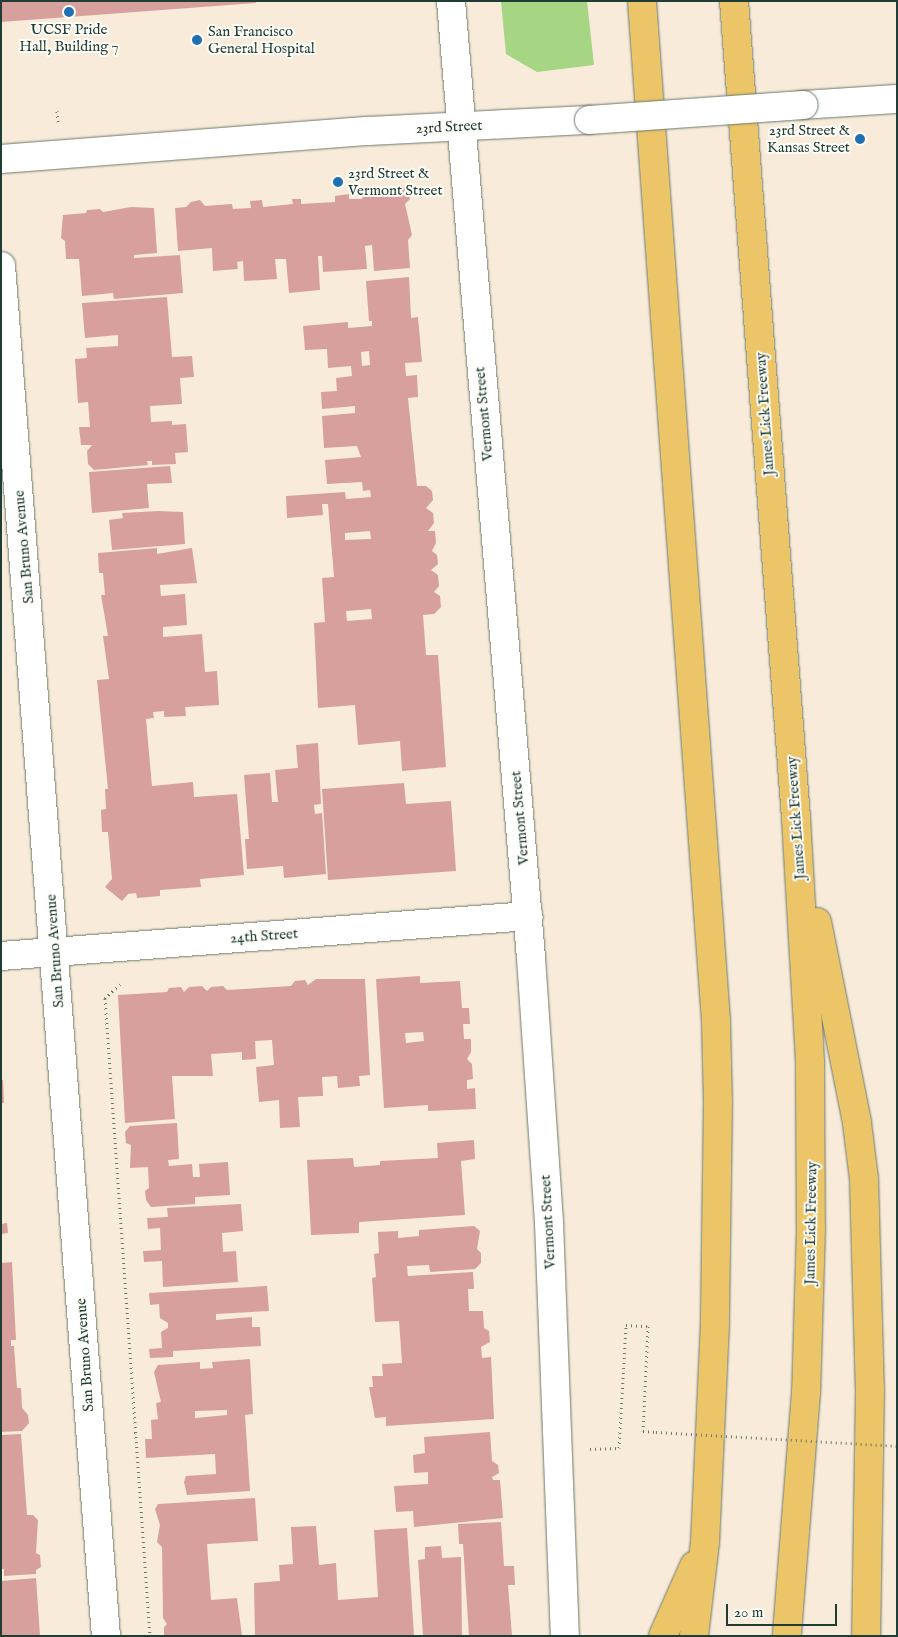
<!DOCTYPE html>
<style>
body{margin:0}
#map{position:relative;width:898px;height:1637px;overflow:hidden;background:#f8ebd9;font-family:"IM FELL English",serif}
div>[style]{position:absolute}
.green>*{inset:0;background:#a6d584}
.building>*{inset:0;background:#d8a09d}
.path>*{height:3px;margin-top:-1.5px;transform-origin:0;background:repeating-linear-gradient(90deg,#6b7a6e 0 1px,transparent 0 5px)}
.roads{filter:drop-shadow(0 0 1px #6b7a6e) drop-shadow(0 0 1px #6b7a6e)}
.minor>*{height:28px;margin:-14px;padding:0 14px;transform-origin:14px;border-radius:14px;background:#fff}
.highway>*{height:28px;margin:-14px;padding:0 14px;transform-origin:14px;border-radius:14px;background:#edc569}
.path-bridge>*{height:3px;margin-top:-1.5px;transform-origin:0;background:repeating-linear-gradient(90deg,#6b7a6e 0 1px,transparent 0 5px)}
.bridges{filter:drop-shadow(0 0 1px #6b7a6e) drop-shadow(0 0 1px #6b7a6e)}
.minor-bridge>*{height:28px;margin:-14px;padding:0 14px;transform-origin:14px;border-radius:14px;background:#fff}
.dots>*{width:14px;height:14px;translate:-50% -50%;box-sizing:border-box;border:2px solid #fdfcf7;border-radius:50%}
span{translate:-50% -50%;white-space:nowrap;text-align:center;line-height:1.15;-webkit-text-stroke:4px #fdfcf7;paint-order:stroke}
.poi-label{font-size:15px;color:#1f3d34}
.left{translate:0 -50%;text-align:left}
.right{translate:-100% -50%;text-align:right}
.street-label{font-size:15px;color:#1f3d34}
.frame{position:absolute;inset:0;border:2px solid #1f3d34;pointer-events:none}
.scale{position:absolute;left:726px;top:1604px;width:111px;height:22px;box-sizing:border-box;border:2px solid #1f3d34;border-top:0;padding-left:6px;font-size:15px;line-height:18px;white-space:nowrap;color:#1f3d34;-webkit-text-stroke:4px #fdfcf7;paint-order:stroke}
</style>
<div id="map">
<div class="green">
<i style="clip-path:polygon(501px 1px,587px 1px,594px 65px,537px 72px,506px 54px)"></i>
</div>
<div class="building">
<i style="clip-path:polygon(1px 1px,255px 1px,256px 3px,1px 22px)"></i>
<i style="clip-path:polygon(401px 185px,409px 191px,410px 199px,405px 204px,412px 235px,408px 240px,410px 268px,374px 271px,372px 245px,365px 246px,367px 269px,323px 272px,322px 256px,318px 256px,320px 290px,289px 293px,286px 259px,275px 259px,277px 279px,244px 281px,243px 261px,237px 262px,238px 269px,213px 271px,212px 248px,178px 251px,175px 208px,186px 207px,191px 202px,200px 200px,205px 206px,232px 204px,233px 209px,251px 208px,250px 201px,262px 200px,263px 207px,293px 204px,292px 199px,301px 199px,301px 204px,335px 202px,335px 196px,349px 194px,349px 199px,362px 199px,365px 188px,377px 186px,381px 191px)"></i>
<i style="clip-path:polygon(131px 207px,154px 208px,157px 253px,134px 255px,134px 258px,180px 255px,183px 293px,114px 299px,113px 293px,82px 296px,79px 259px,66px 259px,65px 241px,61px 238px,63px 215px,86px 213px,87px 210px,100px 209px,103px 212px)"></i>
<i style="clip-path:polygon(evenodd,409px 277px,411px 318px,418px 317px,422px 362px,405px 363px,406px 376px,417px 375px,418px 397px,408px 398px,417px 486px,426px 486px,432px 491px,433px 500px,426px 508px,433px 513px,434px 523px,428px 531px,435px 531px,436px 543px,432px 551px,437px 555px,438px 564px,431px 570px,438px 575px,439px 586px,434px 592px,440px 596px,441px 607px,434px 614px,423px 615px,426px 655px,438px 655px,446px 767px,402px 771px,400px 741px,358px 745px,355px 705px,318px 708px,314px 623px,325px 622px,322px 578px,334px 577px,328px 504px,322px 504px,323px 515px,287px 518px,286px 496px,345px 492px,346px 499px,371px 497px,370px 490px,363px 491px,362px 482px,327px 484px,325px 460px,361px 457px,357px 446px,324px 448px,322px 416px,355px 413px,355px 406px,322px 409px,321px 392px,337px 391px,336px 378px,352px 376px,351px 366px,328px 368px,327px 349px,305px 350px,303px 326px,348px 322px,348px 328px,372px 326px,372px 321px,369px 321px,366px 281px,409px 277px,369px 351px,370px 365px,362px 366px,361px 352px,369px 351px,409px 277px,370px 531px,371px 539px,345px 540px,345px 533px,370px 531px,409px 277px,371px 609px,372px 619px,347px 621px,346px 611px,371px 609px)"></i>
<i style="clip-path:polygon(167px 297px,172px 357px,192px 356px,194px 377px,180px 378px,182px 404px,150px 406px,151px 422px,172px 421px,172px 425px,186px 424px,188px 452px,175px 453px,176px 464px,152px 465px,152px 461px,147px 461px,148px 465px,94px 470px,88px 464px,87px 451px,92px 445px,81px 445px,79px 427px,90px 427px,88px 402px,78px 403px,75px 359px,87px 358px,86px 348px,118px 346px,118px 335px,85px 338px,82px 303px)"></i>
<i style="clip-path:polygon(170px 466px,172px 483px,147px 484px,149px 508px,92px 513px,89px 472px)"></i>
<i style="clip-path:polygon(158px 511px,183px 512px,185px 544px,112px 550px,109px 520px,123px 518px,122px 513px)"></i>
<i style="clip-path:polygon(157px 548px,157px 554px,192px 548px,197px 583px,160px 585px,161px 596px,185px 594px,187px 625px,163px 627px,163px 637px,202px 634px,205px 672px,217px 671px,219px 705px,185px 707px,186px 716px,164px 717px,164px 711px,153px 712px,154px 718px,146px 719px,152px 786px,193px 782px,194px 797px,237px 794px,244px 875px,200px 879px,201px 887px,160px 890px,160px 896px,137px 898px,136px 893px,128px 894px,122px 901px,105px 887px,112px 879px,108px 832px,102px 832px,101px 810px,106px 809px,105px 789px,108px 789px,97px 680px,109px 679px,103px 636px,108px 636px,101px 595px,105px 595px,103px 573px,99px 573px,98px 553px)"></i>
<i style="clip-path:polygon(318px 743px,321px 804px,314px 805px,315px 814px,322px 813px,326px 874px,284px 878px,283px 866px,247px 869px,245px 839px,249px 839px,244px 775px,270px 773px,272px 802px,278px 802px,275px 770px,298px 768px,296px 745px)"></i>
<i style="clip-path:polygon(404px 783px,406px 804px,451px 801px,456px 871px,328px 880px,322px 789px)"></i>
<i style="clip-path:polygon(evenodd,420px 976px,420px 983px,460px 981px,462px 1008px,469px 1008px,470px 1024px,463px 1024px,464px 1039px,471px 1039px,471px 1052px,467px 1059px,472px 1064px,473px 1079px,467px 1080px,467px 1089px,475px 1088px,476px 1109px,428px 1111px,428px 1105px,384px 1108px,376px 979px,420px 976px,423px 1032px,424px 1041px,406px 1043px,405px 1033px,423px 1032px)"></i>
<i style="clip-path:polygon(316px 979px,365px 979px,370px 1075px,359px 1076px,360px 1086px,338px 1088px,337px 1076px,322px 1077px,323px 1096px,298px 1097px,300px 1127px,280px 1128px,279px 1100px,259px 1102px,256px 1067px,274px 1065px,272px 1040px,255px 1041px,256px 1059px,242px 1060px,242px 1052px,211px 1054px,213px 1076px,172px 1076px,175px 1119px,125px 1123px,118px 995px,167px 992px,169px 988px,181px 987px,184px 992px,189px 987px,202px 986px,207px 991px,211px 987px,223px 986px,227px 990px,291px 986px,295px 981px,305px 980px,308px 985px)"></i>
<i style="clip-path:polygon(1px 1080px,3px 1080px,4px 1103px,1px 1103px)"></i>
<i style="clip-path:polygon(177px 1123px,179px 1159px,168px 1160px,169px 1166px,192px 1164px,193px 1177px,200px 1177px,199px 1164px,228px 1162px,230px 1195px,195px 1197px,195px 1204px,151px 1207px,146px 1200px,145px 1191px,149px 1188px,148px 1167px,130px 1168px,131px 1145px,126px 1143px,125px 1132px,130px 1126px)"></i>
<i style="clip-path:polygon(474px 1140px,475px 1159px,461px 1161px,465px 1215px,359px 1222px,359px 1233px,311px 1235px,307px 1160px,353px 1158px,354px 1167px,380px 1165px,380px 1161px,438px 1158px,437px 1143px)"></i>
<i style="clip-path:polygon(241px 1204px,243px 1231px,222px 1233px,223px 1252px,236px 1251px,238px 1282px,163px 1287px,162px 1261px,144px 1262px,143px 1251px,161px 1250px,160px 1228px,148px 1229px,147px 1218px,168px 1217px,167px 1208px)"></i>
<i style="clip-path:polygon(7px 1223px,8px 1233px,1px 1234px,1px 1224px)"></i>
<i style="clip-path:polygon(474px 1226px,480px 1231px,477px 1249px,481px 1253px,481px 1263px,475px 1269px,430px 1272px,429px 1265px,407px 1266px,408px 1276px,473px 1272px,474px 1289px,468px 1289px,469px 1311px,483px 1311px,484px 1328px,489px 1331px,490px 1342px,481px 1347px,482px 1358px,491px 1357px,494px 1419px,386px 1426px,386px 1417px,375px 1418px,369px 1387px,373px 1387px,372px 1376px,383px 1376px,382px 1364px,402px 1363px,399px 1321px,375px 1322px,372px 1278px,376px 1277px,374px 1254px,379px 1253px,378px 1232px,398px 1231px,398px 1238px,419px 1236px,419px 1230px)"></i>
<i style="clip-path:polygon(12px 1262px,16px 1340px,11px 1340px,11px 1346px,14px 1346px,17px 1388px,21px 1388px,22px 1408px,28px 1415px,29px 1423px,22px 1431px,1px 1432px,1px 1263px)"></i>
<i style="clip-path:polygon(267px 1286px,269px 1311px,216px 1314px,216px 1320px,252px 1317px,252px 1327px,260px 1327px,261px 1346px,173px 1351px,173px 1357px,150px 1358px,149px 1349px,162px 1348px,161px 1332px,168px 1328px,168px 1323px,160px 1318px,159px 1304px,150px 1305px,149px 1293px)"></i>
<i style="clip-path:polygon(evenodd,250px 1359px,253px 1414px,245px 1415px,250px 1491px,187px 1495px,184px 1482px,186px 1476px,216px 1474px,215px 1454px,146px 1458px,145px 1439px,152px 1439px,151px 1420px,158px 1419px,156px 1403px,161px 1402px,154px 1372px,158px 1365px,200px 1362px,200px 1369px,213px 1368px,212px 1362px,250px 1359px,227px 1410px,227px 1415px,195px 1418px,195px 1411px,227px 1410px)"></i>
<i style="clip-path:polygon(490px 1432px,492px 1461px,498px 1465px,499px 1473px,492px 1477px,493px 1480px,500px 1480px,503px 1518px,414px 1527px,413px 1511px,396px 1512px,394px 1486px,428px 1484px,428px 1472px,414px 1473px,413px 1455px,425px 1453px,424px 1437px)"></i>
<i style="clip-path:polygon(21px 1434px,27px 1515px,33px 1515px,38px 1520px,36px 1553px,40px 1555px,41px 1567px,36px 1570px,36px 1574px,4px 1576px,4px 1569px,1px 1569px,1px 1435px)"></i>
<i style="clip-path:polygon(255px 1498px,258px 1541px,207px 1544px,211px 1600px,237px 1598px,242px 1636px,164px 1636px,164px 1627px,167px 1624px,163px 1618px,162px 1547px,157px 1542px,160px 1525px,155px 1509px,158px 1504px)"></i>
<i style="clip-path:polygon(501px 1522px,504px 1566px,514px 1566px,515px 1585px,508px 1585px,512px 1636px,469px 1636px,463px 1544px,459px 1544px,458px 1524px)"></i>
<i style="clip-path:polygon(316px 1526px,319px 1565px,336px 1563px,338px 1600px,378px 1597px,374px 1530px,407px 1528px,414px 1636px,255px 1636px,254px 1583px,280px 1581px,279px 1565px,293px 1564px,291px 1527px)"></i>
<i style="clip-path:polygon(441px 1546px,442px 1558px,461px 1557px,462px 1636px,423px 1636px,418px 1560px,425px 1559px,425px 1547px)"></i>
<i style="clip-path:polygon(36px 1578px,40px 1636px,1px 1636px,1px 1581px)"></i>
</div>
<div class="path">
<i style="left:57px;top:111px;width:11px;rotate:85deg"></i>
<i style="left:120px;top:984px;width:21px;rotate:137deg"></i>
<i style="left:105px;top:998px;width:640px;rotate:85.97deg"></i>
<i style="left:590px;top:1449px;width:29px;rotate:-2deg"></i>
<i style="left:619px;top:1448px;width:123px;rotate:-86.7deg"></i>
<i style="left:626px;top:1325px;width:22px;rotate:3deg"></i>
<i style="left:648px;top:1326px;width:105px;rotate:92.7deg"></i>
<i style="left:643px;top:1431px;width:13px;rotate:4deg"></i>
</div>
<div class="roads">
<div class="minor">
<i style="left:451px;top:1px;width:960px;rotate:85.22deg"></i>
<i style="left:531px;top:958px;width:266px;rotate:86.1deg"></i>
<i style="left:549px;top:1223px;width:413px;rotate:87.8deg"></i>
<i style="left:803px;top:105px;width:94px;rotate:-3.7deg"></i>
<i style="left:1px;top:159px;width:369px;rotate:-4.4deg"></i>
<i style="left:369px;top:131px;width:220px;rotate:-2.9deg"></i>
<i style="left:1px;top:266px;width:1374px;rotate:85.62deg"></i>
<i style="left:1px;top:956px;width:529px;rotate:-4.34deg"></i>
</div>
<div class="highway">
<i style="left:642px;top:1px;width:1023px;rotate:85.85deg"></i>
<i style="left:716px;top:1021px;width:81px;rotate:88.6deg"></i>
<i style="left:718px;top:1102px;width:221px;rotate:90.8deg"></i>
<i style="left:715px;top:1323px;width:219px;rotate:92.6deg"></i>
<i style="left:705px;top:1542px;width:95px;rotate:96.7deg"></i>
<i style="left:734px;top:1px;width:819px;rotate:85.66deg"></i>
<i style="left:796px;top:818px;width:246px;rotate:86.7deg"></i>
<i style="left:810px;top:1064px;width:164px;rotate:89.7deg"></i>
<i style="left:811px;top:1228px;width:164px;rotate:91.7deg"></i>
<i style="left:806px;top:1392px;width:245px;rotate:94.5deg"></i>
<i style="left:817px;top:922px;width:205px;rotate:78.7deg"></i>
<i style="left:857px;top:1123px;width:56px;rotate:82.9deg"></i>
<i style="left:864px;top:1179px;width:210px;rotate:88.4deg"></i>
<i style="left:870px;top:1389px;width:247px;rotate:90.9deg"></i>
<i style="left:663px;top:1636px;width:77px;rotate:-66.1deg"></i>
</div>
</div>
<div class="path-bridge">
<i style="left:656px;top:1432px;width:241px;rotate:3.3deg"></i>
</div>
<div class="bridges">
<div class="minor-bridge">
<i style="left:589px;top:120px;width:215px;rotate:-4deg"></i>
</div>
</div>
<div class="dots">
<i style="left:69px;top:12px;background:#1f6fb2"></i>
<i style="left:197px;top:40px;background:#1f6fb2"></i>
<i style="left:860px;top:139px;background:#1f6fb2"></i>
<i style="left:338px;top:182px;background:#1f6fb2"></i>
</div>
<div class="poi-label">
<span style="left:69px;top:38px">UCSF Pride<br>Hall, Building 7</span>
<span class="left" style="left:208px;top:40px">San Francisco<br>General Hospital</span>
<span class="right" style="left:850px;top:139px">23rd Street &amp;<br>Kansas Street</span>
<span class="left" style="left:348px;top:182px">23rd Street &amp;<br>Vermont Street</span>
</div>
<div class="street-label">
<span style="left:449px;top:127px;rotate:-3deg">23rd Street</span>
<span style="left:484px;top:414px;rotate:-95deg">Vermont Street</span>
<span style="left:765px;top:414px;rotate:-94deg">James Lick Freeway</span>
<span style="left:24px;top:547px;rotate:-95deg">San Bruno Avenue</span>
<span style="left:520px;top:818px;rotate:-95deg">Vermont Street</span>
<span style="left:796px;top:818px;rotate:-94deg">James Lick Freeway</span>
<span style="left:264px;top:936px;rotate:-4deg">24th Street</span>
<span style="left:55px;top:951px;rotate:-94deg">San Bruno Avenue</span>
<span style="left:548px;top:1222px;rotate:-93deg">Vermont Street</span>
<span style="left:811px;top:1223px;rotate:-89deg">James Lick Freeway</span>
<span style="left:85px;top:1355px;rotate:-94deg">San Bruno Avenue</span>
</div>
<div class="frame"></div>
<div class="scale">20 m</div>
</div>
